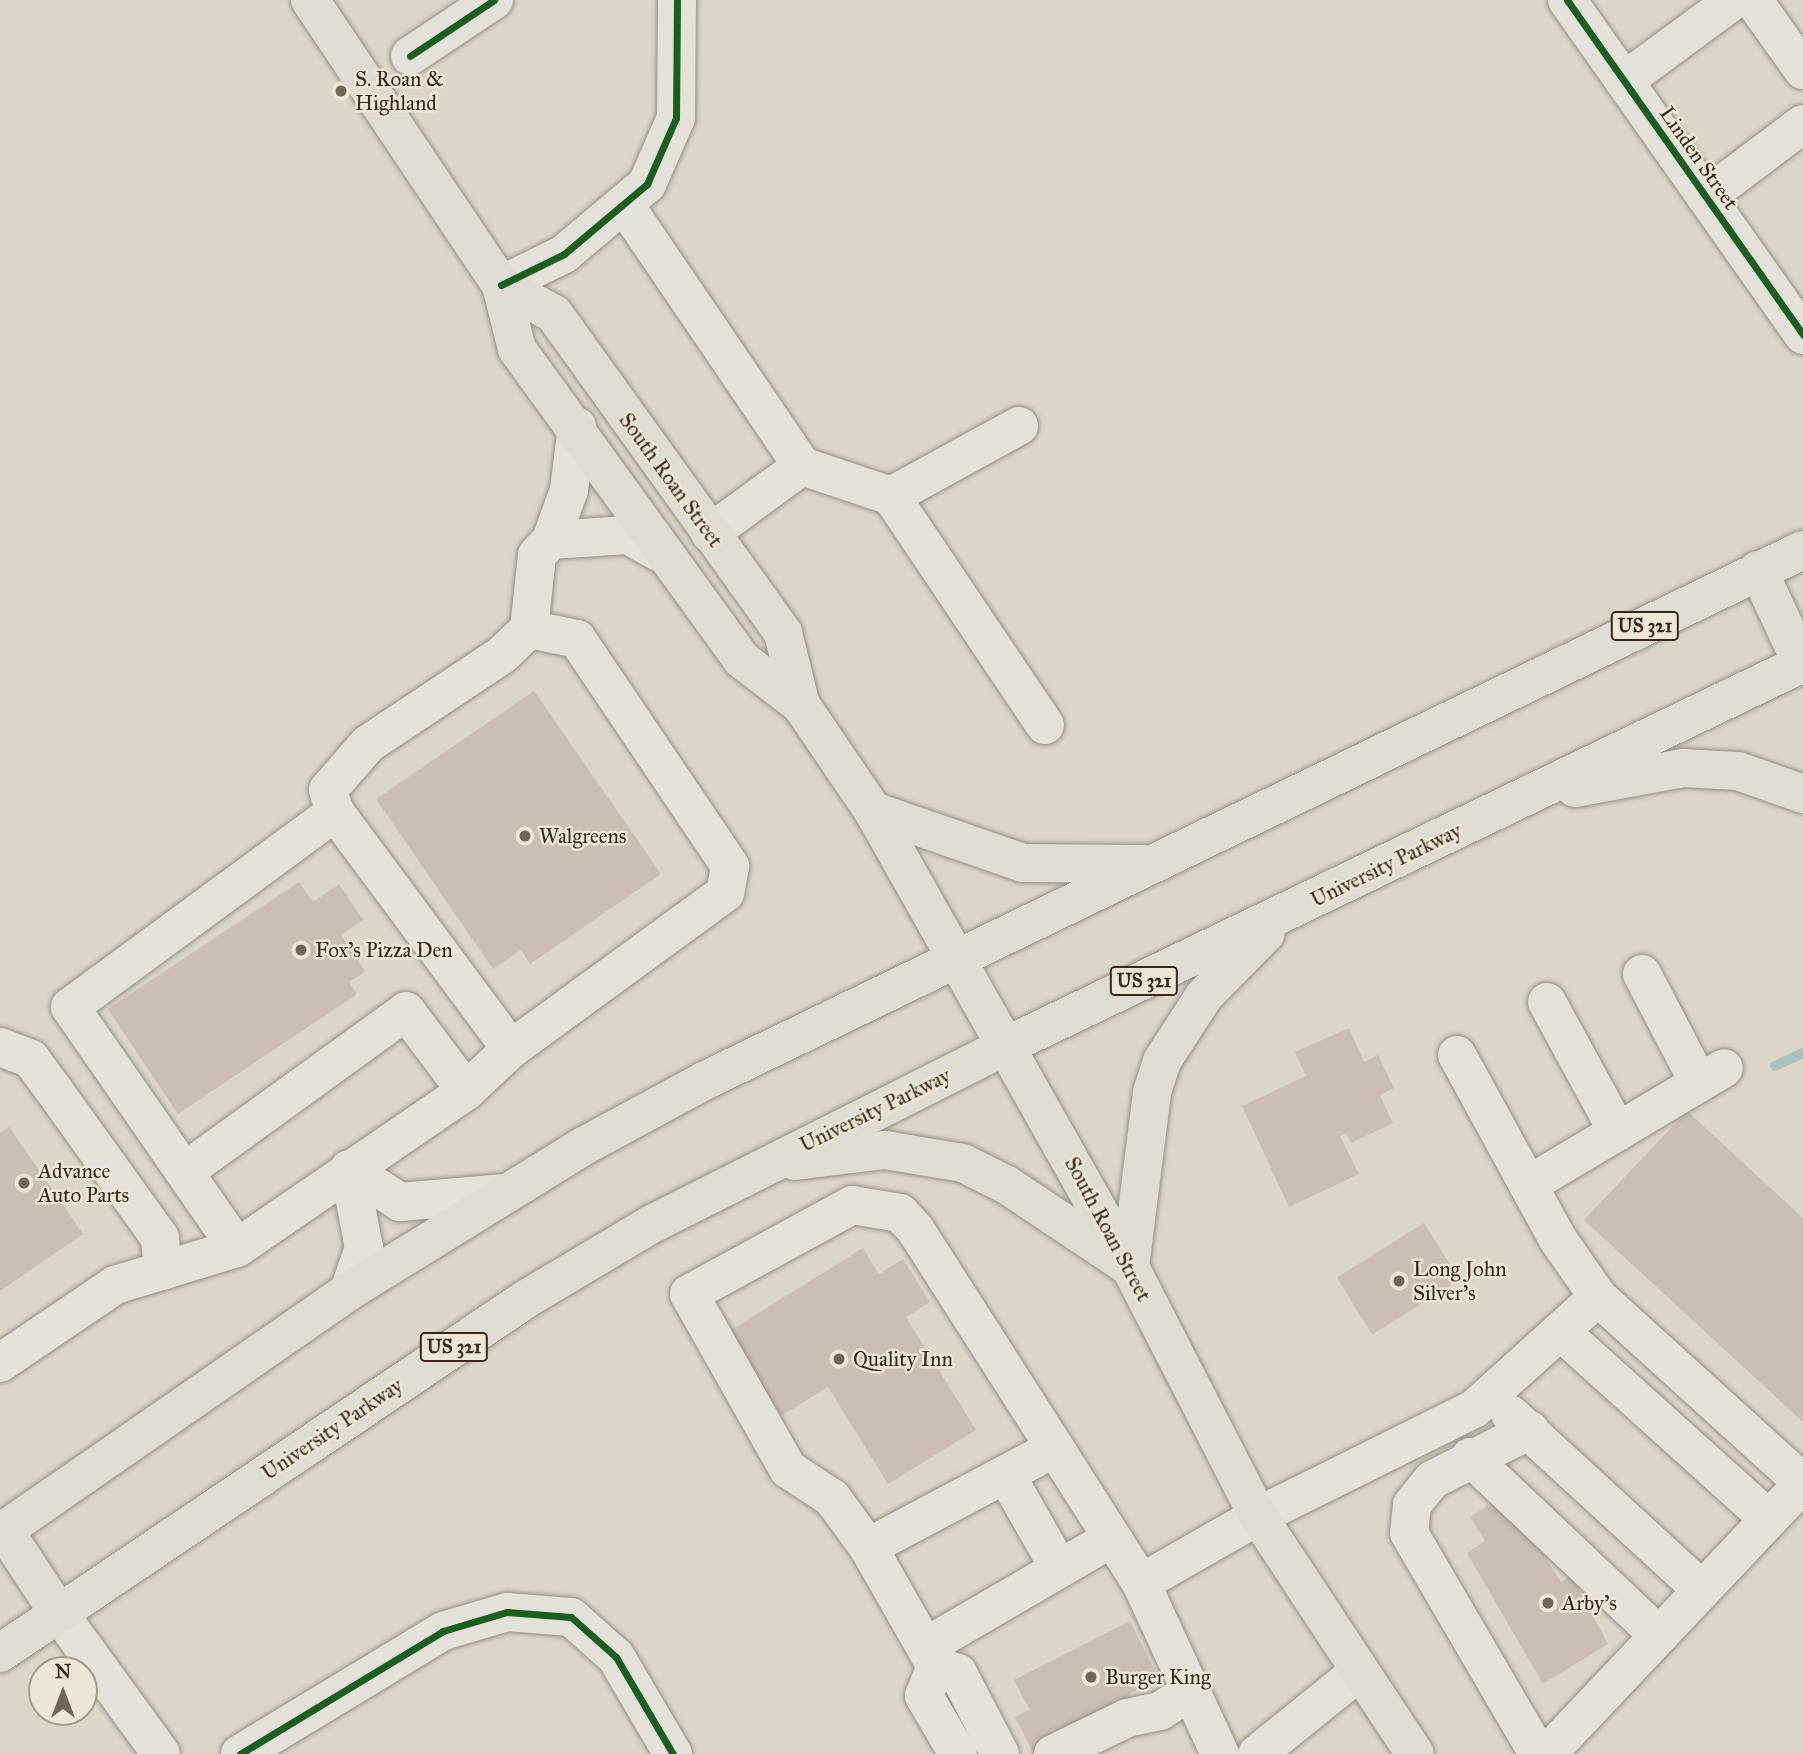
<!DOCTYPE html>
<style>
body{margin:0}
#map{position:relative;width:1803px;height:1754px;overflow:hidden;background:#dbd6c7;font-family:"IM FELL Great Primer",serif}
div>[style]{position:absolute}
.stream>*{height:10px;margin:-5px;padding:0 5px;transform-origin:5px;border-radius:5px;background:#acc1bf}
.building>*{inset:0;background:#cabfb2;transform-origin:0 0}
.roads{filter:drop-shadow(0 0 2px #948e85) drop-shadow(0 0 2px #948e85)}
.minor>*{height:38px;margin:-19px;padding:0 19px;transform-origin:19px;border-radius:19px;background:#e4e1da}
.major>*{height:38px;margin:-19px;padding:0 19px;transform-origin:19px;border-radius:19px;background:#dfdcd3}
.highway>*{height:38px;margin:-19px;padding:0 19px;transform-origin:19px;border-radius:19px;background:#dfdcd3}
.cycleway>*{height:7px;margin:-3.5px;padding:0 3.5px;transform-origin:3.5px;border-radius:3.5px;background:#1b5e20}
.dots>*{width:19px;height:19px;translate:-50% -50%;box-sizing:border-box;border:4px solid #ede6d5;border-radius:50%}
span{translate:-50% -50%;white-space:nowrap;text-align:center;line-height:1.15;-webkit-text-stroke:5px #ede6d5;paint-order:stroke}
.shield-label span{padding:2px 5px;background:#ede6d5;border:2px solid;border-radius:5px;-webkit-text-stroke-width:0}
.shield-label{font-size:19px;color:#39271c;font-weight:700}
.poi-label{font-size:21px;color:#39271c}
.left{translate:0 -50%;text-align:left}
.street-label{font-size:21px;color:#39271c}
.north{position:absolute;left:28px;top:1656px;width:70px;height:70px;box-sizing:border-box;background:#ede6d5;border:2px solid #a59a8b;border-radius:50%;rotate:0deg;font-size:19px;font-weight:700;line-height:28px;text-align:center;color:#39271c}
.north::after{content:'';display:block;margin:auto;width:24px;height:32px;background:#726458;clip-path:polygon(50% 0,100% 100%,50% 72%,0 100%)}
</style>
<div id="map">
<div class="stream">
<i style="left:1775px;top:1066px;width:31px;rotate:-25deg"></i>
</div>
<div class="building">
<i style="clip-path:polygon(534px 691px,661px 874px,530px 964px,521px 950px,493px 969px,376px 799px)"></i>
<i style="clip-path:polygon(299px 882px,313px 902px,339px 884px,363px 920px,341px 935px,365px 972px,349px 982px,357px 994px,178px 1114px,108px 1009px)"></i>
<i style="clip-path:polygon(1349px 1028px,1364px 1062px,1378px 1055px,1394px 1088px,1380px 1095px,1393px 1123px,1351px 1143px,1346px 1133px,1340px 1136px,1359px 1174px,1289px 1207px,1242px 1106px,1306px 1076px,1295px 1052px)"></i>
<i style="clip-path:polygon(1687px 1111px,1803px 1218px,1803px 1422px,1584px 1220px)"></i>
<i style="clip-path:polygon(9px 1127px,83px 1234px,0 1291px,0 1133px)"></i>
<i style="left:1424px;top:1223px;width:67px;height:103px;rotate:58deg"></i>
<i style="clip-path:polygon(863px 1248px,879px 1274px,903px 1259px,930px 1302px,906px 1317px,976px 1430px,888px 1484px,828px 1387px,781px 1416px,728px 1332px)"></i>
<i style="clip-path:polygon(1496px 1501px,1511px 1525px,1521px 1519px,1561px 1582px,1571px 1576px,1608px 1644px,1543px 1684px,1467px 1553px,1485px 1541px,1470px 1517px)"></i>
<i style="clip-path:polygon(1130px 1621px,1159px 1679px,1129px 1694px,1136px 1707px,1034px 1754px,1015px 1717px,1030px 1710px,1014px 1680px)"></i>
</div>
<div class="roads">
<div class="minor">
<i style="left:1567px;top:0;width:410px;rotate:54.8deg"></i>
<i style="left:1753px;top:0;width:86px;rotate:54.5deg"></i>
<i style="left:410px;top:56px;width:101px;rotate:-33.7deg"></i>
<i style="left:1624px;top:81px;width:137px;rotate:-36.4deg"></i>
<i style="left:1706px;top:197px;width:121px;rotate:-37deg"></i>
<i style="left:624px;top:204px;width:317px;rotate:55.8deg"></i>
<i style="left:802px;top:466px;width:114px;rotate:143.9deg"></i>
<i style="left:501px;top:285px;width:70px;rotate:-26.2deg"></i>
<i style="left:564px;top:254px;width:109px;rotate:-40.1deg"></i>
<i style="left:647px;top:184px;width:72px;rotate:-66.3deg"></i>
<i style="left:676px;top:118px;width:118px;rotate:-89.5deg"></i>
<i style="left:802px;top:466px;width:94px;rotate:18.6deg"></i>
<i style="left:891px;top:496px;width:276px;rotate:56.1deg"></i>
<i style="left:891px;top:496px;width:146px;rotate:-28.7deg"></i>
<i style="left:551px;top:540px;width:77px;rotate:-3.7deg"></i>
<i style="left:628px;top:535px;width:43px;rotate:28.9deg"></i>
<i style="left:529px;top:629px;width:49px;rotate:11.8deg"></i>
<i style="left:577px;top:639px;width:274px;rotate:56deg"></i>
<i style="left:730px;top:866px;width:27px;rotate:100deg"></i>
<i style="left:725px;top:893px;width:265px;rotate:143.9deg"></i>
<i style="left:511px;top:1049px;width:295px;rotate:-126.6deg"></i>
<i style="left:335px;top:812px;width:23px;rotate:-108deg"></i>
<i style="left:328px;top:790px;width:61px;rotate:-49deg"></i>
<i style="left:368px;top:744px;width:161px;rotate:-33.6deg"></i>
<i style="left:502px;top:655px;width:37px;rotate:-44deg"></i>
<i style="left:529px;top:629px;width:74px;rotate:-83.8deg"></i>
<i style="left:537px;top:555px;width:21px;rotate:-47deg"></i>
<i style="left:551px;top:540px;width:53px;rotate:-70.2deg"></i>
<i style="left:569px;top:490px;width:64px;rotate:-82.8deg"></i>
<i style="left:1642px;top:974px;width:123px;rotate:62.4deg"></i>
<i style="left:1547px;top:1002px;width:148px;rotate:61.4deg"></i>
<i style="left:0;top:1047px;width:33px;rotate:21deg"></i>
<i style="left:31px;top:1059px;width:37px;rotate:54deg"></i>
<i style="left:53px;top:1089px;width:183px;rotate:54.3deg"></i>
<i style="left:160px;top:1238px;width:33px;rotate:85deg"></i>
<i style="left:1457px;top:1055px;width:209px;rotate:61.3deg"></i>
<i style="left:1557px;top:1238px;width:72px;rotate:55.2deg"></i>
<i style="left:1598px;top:1297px;width:277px;rotate:42.2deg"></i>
<i style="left:188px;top:1169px;width:269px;rotate:-35.9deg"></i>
<i style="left:406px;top:1011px;width:100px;rotate:53.1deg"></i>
<i style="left:466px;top:1091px;width:62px;rotate:-43deg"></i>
<i style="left:349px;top:1169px;width:61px;rotate:32.9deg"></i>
<i style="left:400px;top:1202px;width:105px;rotate:-4.9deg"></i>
<i style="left:1528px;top:1185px;width:228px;rotate:-30.8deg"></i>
<i style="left:237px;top:1248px;width:278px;rotate:-34.4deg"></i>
<i style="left:349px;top:1291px;width:46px;rotate:-70.8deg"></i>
<i style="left:364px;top:1248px;width:80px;rotate:-100.8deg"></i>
<i style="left:1560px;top:1331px;width:281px;rotate:42deg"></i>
<i style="left:0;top:1363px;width:139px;rotate:-34.1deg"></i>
<i style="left:115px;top:1285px;width:127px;rotate:-16.9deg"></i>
<i style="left:237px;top:1248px;width:293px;rotate:-124.7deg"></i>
<i style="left:70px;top:1007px;width:329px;rotate:-36.3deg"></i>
<i style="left:1510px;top:1414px;width:260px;rotate:42.5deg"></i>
<i style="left:1530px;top:1430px;width:110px;rotate:153deg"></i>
<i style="left:1432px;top:1480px;width:32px;rotate:129deg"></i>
<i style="left:1412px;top:1505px;width:28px;rotate:96deg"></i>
<i style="left:1409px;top:1533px;width:256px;rotate:59.7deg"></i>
<i style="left:1055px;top:1448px;width:212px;rotate:152.1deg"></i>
<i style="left:868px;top:1547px;width:61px;rotate:-126.3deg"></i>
<i style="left:832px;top:1498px;width:53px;rotate:-146.6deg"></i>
<i style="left:788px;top:1469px;width:201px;rotate:-119.5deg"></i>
<i style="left:689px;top:1294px;width:186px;rotate:-28.6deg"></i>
<i style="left:852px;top:1205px;width:49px;rotate:9.5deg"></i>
<i style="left:900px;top:1213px;width:22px;rotate:47deg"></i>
<i style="left:915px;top:1229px;width:260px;rotate:57.4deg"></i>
<i style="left:1055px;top:1448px;width:160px;rotate:57.5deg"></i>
<i style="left:1141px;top:1583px;width:135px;rotate:-29.8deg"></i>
<i style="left:1258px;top:1516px;width:241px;rotate:-26.4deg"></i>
<i style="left:1474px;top:1409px;width:167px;rotate:-42.1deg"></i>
<i style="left:1470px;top:1457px;width:260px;rotate:43.4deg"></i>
<i style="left:1006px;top:1475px;width:107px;rotate:60.3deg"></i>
<i style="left:868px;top:1547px;width:137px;rotate:60.3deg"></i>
<i style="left:936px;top:1666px;width:23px;rotate:18deg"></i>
<i style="left:958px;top:1673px;width:91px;rotate:62.6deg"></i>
<i style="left:1141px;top:1583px;width:188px;rotate:65.2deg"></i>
<i style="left:58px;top:1612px;width:175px;rotate:54deg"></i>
<i style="left:925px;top:1647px;width:216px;rotate:-30.2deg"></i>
<i style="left:936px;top:1666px;width:32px;rotate:112deg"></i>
<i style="left:924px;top:1696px;width:67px;rotate:59.6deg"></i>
<i style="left:240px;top:1754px;width:237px;rotate:-31.2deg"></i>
<i style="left:443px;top:1631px;width:67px;rotate:-16.5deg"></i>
<i style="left:507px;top:1612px;width:64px;rotate:4.5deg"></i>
<i style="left:571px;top:1617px;width:60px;rotate:41.6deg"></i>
<i style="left:616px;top:1657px;width:113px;rotate:59.6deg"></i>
<i style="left:1053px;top:1754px;width:82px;rotate:-25.9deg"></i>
<i style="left:1127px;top:1718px;width:34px;rotate:-12deg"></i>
<i style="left:1160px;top:1711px;width:37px;rotate:-33deg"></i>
<i style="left:1257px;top:1754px;width:132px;rotate:-38.9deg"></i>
<i style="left:1547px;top:1754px;width:373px;rotate:-46.6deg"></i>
</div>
<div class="major">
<i style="left:310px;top:0;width:343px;rotate:56.2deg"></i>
<i style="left:501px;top:285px;width:66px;rotate:76deg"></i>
<i style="left:517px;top:349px;width:382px;rotate:54.1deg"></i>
<i style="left:741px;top:659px;width:76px;rotate:37.5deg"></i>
<i style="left:801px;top:705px;width:128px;rotate:55.8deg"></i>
<i style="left:873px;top:811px;width:523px;rotate:60.59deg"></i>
<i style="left:1130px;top:1267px;width:280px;rotate:62.8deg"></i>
<i style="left:1258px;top:1516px;width:285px;rotate:56.6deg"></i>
<i style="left:501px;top:285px;width:60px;rotate:28.7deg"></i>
<i style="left:554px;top:314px;width:393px;rotate:54.3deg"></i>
<i style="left:783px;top:633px;width:74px;rotate:76deg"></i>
</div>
<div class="highway">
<i style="left:1758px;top:570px;width:106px;rotate:64.9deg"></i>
<i style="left:1575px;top:788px;width:110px;rotate:-10.5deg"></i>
<i style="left:1683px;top:768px;width:55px;rotate:3.1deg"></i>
<i style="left:1738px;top:771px;width:69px;rotate:19.5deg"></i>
<i style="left:873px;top:811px;width:159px;rotate:19.1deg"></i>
<i style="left:1023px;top:863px;width:121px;rotate:0.5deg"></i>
<i style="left:795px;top:1161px;width:91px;rotate:-7deg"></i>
<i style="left:885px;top:1150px;width:79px;rotate:9.5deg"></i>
<i style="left:963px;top:1163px;width:49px;rotate:26.6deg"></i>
<i style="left:1007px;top:1185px;width:148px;rotate:33.7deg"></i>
<i style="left:1130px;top:1267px;width:176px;rotate:-82.8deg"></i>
<i style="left:1152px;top:1092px;width:33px;rotate:-72deg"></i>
<i style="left:1162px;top:1061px;width:77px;rotate:-57.1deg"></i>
<i style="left:1204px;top:996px;width:88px;rotate:-45.5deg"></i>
<i style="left:4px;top:1530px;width:98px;rotate:56.6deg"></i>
<i style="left:0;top:1533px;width:425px;rotate:-34.7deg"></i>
<i style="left:349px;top:1291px;width:274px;rotate:-31.7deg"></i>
<i style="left:582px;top:1147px;width:141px;rotate:-28.4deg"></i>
<i style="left:706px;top:1080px;width:1218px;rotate:-25.79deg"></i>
<i style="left:0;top:1653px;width:634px;rotate:-33.94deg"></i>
<i style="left:526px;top:1299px;width:147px;rotate:-30.8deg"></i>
<i style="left:652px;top:1224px;width:398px;rotate:-26.7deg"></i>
<i style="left:1008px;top:1045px;width:882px;rotate:-25.66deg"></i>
</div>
</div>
<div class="cycleway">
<i style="left:1567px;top:0;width:410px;rotate:54.8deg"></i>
<i style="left:410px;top:56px;width:101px;rotate:-33.7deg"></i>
<i style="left:501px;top:285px;width:70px;rotate:-26.2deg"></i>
<i style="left:564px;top:254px;width:109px;rotate:-40.1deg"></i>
<i style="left:647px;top:184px;width:72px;rotate:-66.3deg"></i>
<i style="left:676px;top:118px;width:118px;rotate:-89.5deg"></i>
<i style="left:240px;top:1754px;width:237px;rotate:-31.2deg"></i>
<i style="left:443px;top:1631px;width:67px;rotate:-16.5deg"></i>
<i style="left:507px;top:1612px;width:64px;rotate:4.5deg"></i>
<i style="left:571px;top:1617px;width:60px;rotate:41.6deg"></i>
<i style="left:616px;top:1657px;width:113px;rotate:59.6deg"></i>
</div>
<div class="dots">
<i style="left:341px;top:91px;background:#726458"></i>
<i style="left:525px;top:836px;background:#726458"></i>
<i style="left:301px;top:950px;background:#726458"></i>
<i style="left:24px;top:1183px;background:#726458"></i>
<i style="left:1399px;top:1281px;background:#726458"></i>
<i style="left:839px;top:1359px;background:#726458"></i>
<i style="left:1548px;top:1603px;background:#726458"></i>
<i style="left:1091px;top:1677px;background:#726458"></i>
</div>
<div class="shield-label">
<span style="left:1645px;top:626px">US 321</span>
<span style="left:1144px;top:981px">US 321</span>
<span style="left:454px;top:1347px">US 321</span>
</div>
<div class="poi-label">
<span class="left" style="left:355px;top:91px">S. Roan &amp;<br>Highland</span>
<span class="left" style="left:539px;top:836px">Walgreens</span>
<span class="left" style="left:315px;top:950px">Fox's Pizza Den</span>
<span class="left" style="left:38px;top:1183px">Advance<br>Auto Parts</span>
<span class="left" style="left:1413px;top:1281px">Long John<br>Silver's</span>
<span class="left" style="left:853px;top:1359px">Quality Inn</span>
<span class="left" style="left:1562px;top:1603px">Arby's</span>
<span class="left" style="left:1105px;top:1677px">Burger King</span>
</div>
<div class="street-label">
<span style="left:1699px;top:158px;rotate:55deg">Linden Street</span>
<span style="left:671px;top:480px;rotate:54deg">South Roan Street</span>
<span style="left:1386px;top:865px;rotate:-26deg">University Parkway</span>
<span style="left:875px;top:1110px;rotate:-26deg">University Parkway</span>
<span style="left:1108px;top:1229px;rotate:62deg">South Roan Street</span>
<span style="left:332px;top:1429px;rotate:-34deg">University Parkway</span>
</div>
<div class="north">N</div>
</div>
